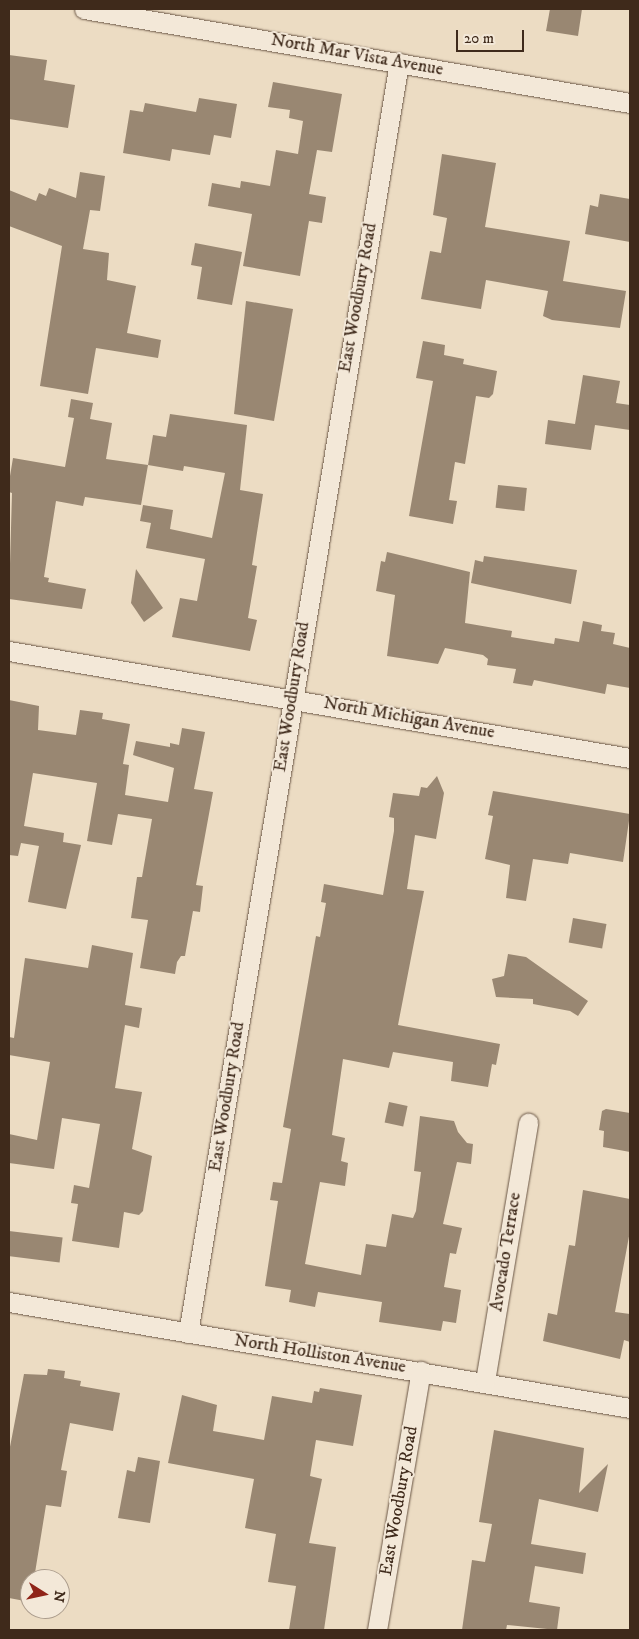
<!DOCTYPE html>
<style>
body{margin:0}
#map{position:relative;width:639px;height:1639px;overflow:hidden;background:#ecdcc3;font-family:"IM FELL DW Pica",serif}
div>[style]{position:absolute}
.building>*{inset:0;background:#998772;transform-origin:0 0}
.roads{filter:drop-shadow(0 0 1px #6a5645) drop-shadow(0 0 1px #6a5645)}
.minor>*{height:19px;margin:-9.5px;padding:0 9.5px;transform-origin:9.5px;border-radius:9.5px;background:#f3e8d8}
span{translate:-50% -50%;white-space:nowrap;text-align:center;line-height:1.15;-webkit-text-stroke:4px #f3e8d8;paint-order:stroke}
.street-label{font-size:18px;color:#3f2a1b}
.frame{position:absolute;inset:0;border:10px solid #3f2a1b;pointer-events:none}
.north{position:absolute;left:20px;top:1569px;width:50px;height:50px;box-sizing:border-box;background:#f3e8d8;border:1px solid #ab9c8c;border-radius:50%;rotate:100deg;font-size:14px;font-weight:700;line-height:20px;text-align:center;color:#3f2a1b}
.north::after{content:'';display:block;margin:auto;width:18px;height:22px;background:#8f2418;clip-path:polygon(50% 0,100% 100%,50% 72%,0 100%)}
.scale{position:absolute;left:456px;top:30px;width:68px;height:22px;box-sizing:border-box;border:2px solid #3f2a1b;border-top:0;padding-left:6px;font-size:15px;line-height:18px;white-space:nowrap;color:#3f2a1b;-webkit-text-stroke:4px #f3e8d8;paint-order:stroke}
</style>
<div id="map">
<div class="building">
<i style="clip-path:polygon(550px 9px,582px 9px,578px 36px,546px 31px)"></i>
<i style="clip-path:polygon(9px 55px,47px 60px,44px 80px,75px 85px,68px 128px,9px 119px)"></i>
<i style="clip-path:polygon(273px 82px,342px 94px,332px 152px,317px 150px,309px 194px,326px 197px,322px 223px,309px 221px,300px 276px,243px 266px,252px 214px,208px 206px,212px 183px,240px 188px,241px 181px,270px 186px,276px 150px,298px 154px,303px 121px,289px 118px,290px 110px,268px 107px)"></i>
<i style="clip-path:polygon(199px 98px,237px 104px,231px 138px,214px 135px,210px 155px,172px 149px,170px 161px,123px 153px,130px 110px,143px 112px,145px 103px,196px 112px)"></i>
<i style="clip-path:polygon(442px 154px,496px 163px,485px 227px,570px 241px,563px 281px,626px 291px,620px 328px,552px 320px,543px 316px,548px 291px,486px 280px,481px 309px,421px 299px,430px 251px,441px 253px,447px 218px,433px 215px)"></i>
<i style="clip-path:polygon(80px 172px,105px 176px,100px 211px,90px 210px,83px 249px,109px 253px,107px 280px,136px 286px,127px 333px,161px 340px,158px 358px,96px 348px,88px 394px,40px 386px,62px 246px,9px 226px,9px 190px,36px 201px,39px 193px,46px 196px,49px 188px,76px 198px)"></i>
<i style="clip-path:polygon(600px 194px,630px 199px,630px 242px,585px 234px,590px 205px,598px 207px)"></i>
<i style="clip-path:polygon(195px 243px,242px 252px,232px 305px,197px 299px,202px 267px,191px 265px)"></i>
<i style="clip-path:polygon(246px 301px,293px 309px,274px 421px,234px 414px)"></i>
<i style="clip-path:polygon(423px 341px,445px 345px,444px 355px,464px 359px,463px 364px,497px 371px,493px 394px,489px 398px,476px 396px,465px 464px,455px 462px,449px 500px,457px 501px,453px 524px,409px 516px,433px 381px,416px 378px)"></i>
<i style="clip-path:polygon(583px 375px,620px 381px,616px 403px,630px 405px,630px 430px,595px 425px,591px 450px,545px 444px,548px 420px,575px 424px)"></i>
<i style="clip-path:polygon(71px 399px,93px 403px,90px 419px,112px 423px,106px 459px,148px 465px,141px 505px,85px 497px,83px 506px,56px 501px,44px 577px,49px 578px,48px 582px,86px 589px,82px 609px,9px 599px,12px 493px,9px 492px,9px 482px,13px 458px,65px 467px,74px 418px,68px 417px)"></i>
<i style="clip-path:polygon(170px 414px,247px 425px,240px 490px,263px 494px,252px 565px,257px 566px,248px 618px,257px 620px,250px 651px,172px 637px,180px 598px,197px 601px,205px 559px,146px 548px,151px 523px,140px 521px,143px 505px,173px 510px,170px 529px,212px 538px,225px 473px,184px 466px,183px 471px,148px 465px,153px 435px,166px 437px)"></i>
<i style="left:498px;top:485px;width:29px;height:23px;rotate:6deg"></i>
<i style="clip-path:polygon(387px 552px,470px 572px,465px 623px,512px 631px,511px 637px,554px 644px,555px 638px,579px 642px,583px 621px,602px 625px,601px 631px,615px 633px,613px 644px,630px 648px,630px 688px,607px 684px,605px 694px,534px 680px,532px 686px,513px 683px,516px 669px,487px 665px,488px 659px,483px 655px,445px 648px,438px 664px,387px 656px,395px 595px,376px 591px,381px 561px,385px 562px)"></i>
<i style="clip-path:polygon(484px 556px,577px 570px,571px 604px,471px 583px,475px 560px,483px 562px)"></i>
<i style="clip-path:polygon(136px 569px,163px 608px,144px 622px,131px 603px)"></i>
<i style="clip-path:polygon(9px 700px,39px 706px,38px 730px,76px 735px,80px 710px,103px 713px,102px 719px,130px 724px,123px 764px,129px 765px,125px 795px,168px 802px,174px 768px,133px 755px,136px 741px,170px 747px,170px 743px,179px 745px,182px 728px,205px 732px,194px 789px,213px 792px,196px 885px,203px 886px,200px 912px,193px 911px,185px 956px,181px 956px,177px 962px,175px 974px,140px 968px,148px 920px,131px 918px,137px 877px,142px 877px,152px 819px,118px 814px,112px 845px,87px 841px,97px 783px,33px 773px,24px 826px,64px 833px,63px 842px,81px 845px,66px 909px,28px 902px,39px 846px,21px 843px,18px 856px,9px 855px)"></i>
<i style="clip-path:polygon(437px 776px,444px 793px,436px 839px,415px 835px,407px 889px,424px 891px,398px 1025px,500px 1044px,496px 1065px,492px 1064px,488px 1087px,451px 1081px,453px 1062px,393px 1052px,389px 1068px,343px 1059px,332px 1135px,345px 1138px,341px 1161px,348px 1163px,345px 1186px,320px 1182px,305px 1264px,361px 1275px,366px 1244px,386px 1247px,392px 1214px,413px 1218px,416px 1211px,421px 1172px,414px 1171px,420px 1116px,454px 1121px,458px 1132px,467px 1143px,473px 1144px,471px 1164px,457px 1162px,443px 1224px,462px 1228px,456px 1254px,450px 1253px,444px 1287px,461px 1290px,456px 1323px,443px 1321px,441px 1331px,379px 1322px,382px 1302px,318px 1292px,315px 1307px,289px 1302px,291px 1290px,265px 1286px,278px 1201px,270px 1200px,273px 1182px,282px 1183px,291px 1129px,283px 1127px,316px 936px,320px 937px,326px 903px,321px 902px,324px 884px,383px 895px,394px 831px,394px 818px,389px 817px,393px 793px,419px 796px,421px 787px,427px 788px)"></i>
<i style="clip-path:polygon(493px 791px,630px 814px,623px 862px,570px 853px,568px 864px,533px 859px,526px 901px,506px 898px,510px 865px,485px 859px,493px 816px,488px 815px)"></i>
<i style="left:573px;top:918px;width:34px;height:25px;rotate:10deg"></i>
<i style="clip-path:polygon(92px 945px,133px 953px,125px 1005px,142px 1008px,139px 1028px,125px 1025px,115px 1088px,142px 1092px,132px 1149px,152px 1156px,143px 1211px,139px 1215px,124px 1212px,119px 1248px,72px 1241px,78px 1204px,71px 1203px,74px 1185px,89px 1188px,100px 1124px,62px 1118px,54px 1169px,9px 1163px,9px 1134px,37px 1140px,50px 1062px,9px 1055px,9px 1037px,14px 1038px,25px 958px,88px 968px)"></i>
<i style="clip-path:polygon(508px 954px,526px 957px,588px 1001px,578px 1016px,570px 1011px,533px 1004px,533px 999px,496px 997px,492px 979px,504px 976px)"></i>
<i style="left:389px;top:1102px;width:19px;height:21px;rotate:12deg"></i>
<i style="clip-path:polygon(606px 1109px,630px 1113px,630px 1152px,603px 1147px,604px 1131px,599px 1130px,602px 1111px)"></i>
<i style="clip-path:polygon(583px 1190px,630px 1199px,630px 1231px,615px 1312px,630px 1314px,630px 1342px,624px 1340px,620px 1359px,543px 1341px,548px 1313px,557px 1315px,569px 1245px,575px 1246px)"></i>
<i style="left:9px;top:1231px;width:54px;height:25px;rotate:7deg"></i>
<i style="clip-path:polygon(48px 1369px,65px 1371px,64px 1378px,81px 1381px,80px 1386px,120px 1393px,113px 1431px,70px 1423px,61px 1470px,67px 1471px,61px 1507px,46px 1505px,34px 1579px,30px 1579px,30px 1602px,9px 1598px,9px 1452px,24px 1374px,47px 1375px)"></i>
<i style="clip-path:polygon(320px 1388px,362px 1395px,353px 1446px,316px 1440px,310px 1476px,322px 1479px,309px 1543px,336px 1547px,324px 1630px,289px 1630px,296px 1586px,268px 1582px,276px 1534px,245px 1528px,254px 1479px,168px 1463px,182px 1395px,217px 1405px,213px 1431px,264px 1440px,272px 1396px,312px 1403px,314px 1391px,319px 1392px)"></i>
<i style="clip-path:polygon(494px 1430px,584px 1448px,579px 1493px,608px 1464px,598px 1512px,539px 1499px,531px 1544px,586px 1553px,583px 1574px,535px 1566px,529px 1602px,560px 1607px,557px 1630px,507px 1625px,506px 1630px,462px 1630px,472px 1560px,485px 1562px,492px 1524px,479px 1522px)"></i>
<i style="clip-path:polygon(138px 1457px,160px 1461px,150px 1523px,118px 1518px,127px 1470px,135px 1472px)"></i>
</div>
<div class="roads">
<div class="minor">
<i style="left:84px;top:9px;width:554px;rotate:9.77deg"></i>
<i style="left:9px;top:651px;width:630px;rotate:9.78deg"></i>
<i style="left:9px;top:1302px;width:630px;rotate:9.69deg"></i>
<i style="left:188px;top:1333px;width:1288px;rotate:-80.57deg"></i>
<i style="left:485px;top:1381px;width:262px;rotate:-80.5deg"></i>
<i style="left:377px;top:1630px;width:263px;rotate:-80.4deg"></i>
</div>
</div>
<div class="street-label">
<span style="left:357px;top:55px;rotate:10deg">North Mar Vista Avenue</span>
<span style="left:358px;top:298px;rotate:-80deg">East Woodbury Road</span>
<span style="left:292px;top:697px;rotate:-81deg">East Woodbury Road</span>
<span style="left:409px;top:718px;rotate:10deg">North Michigan Avenue</span>
<span style="left:227px;top:1097px;rotate:-81deg">East Woodbury Road</span>
<span style="left:506px;top:1252px;rotate:-81deg">Avocado Terrace</span>
<span style="left:320px;top:1354px;rotate:9deg">North Holliston Avenue</span>
<span style="left:399px;top:1501px;rotate:-80deg">East Woodbury Road</span>
</div>
<div class="frame"></div>
<div class="north">N</div>
<div class="scale">20 m</div>
</div>
